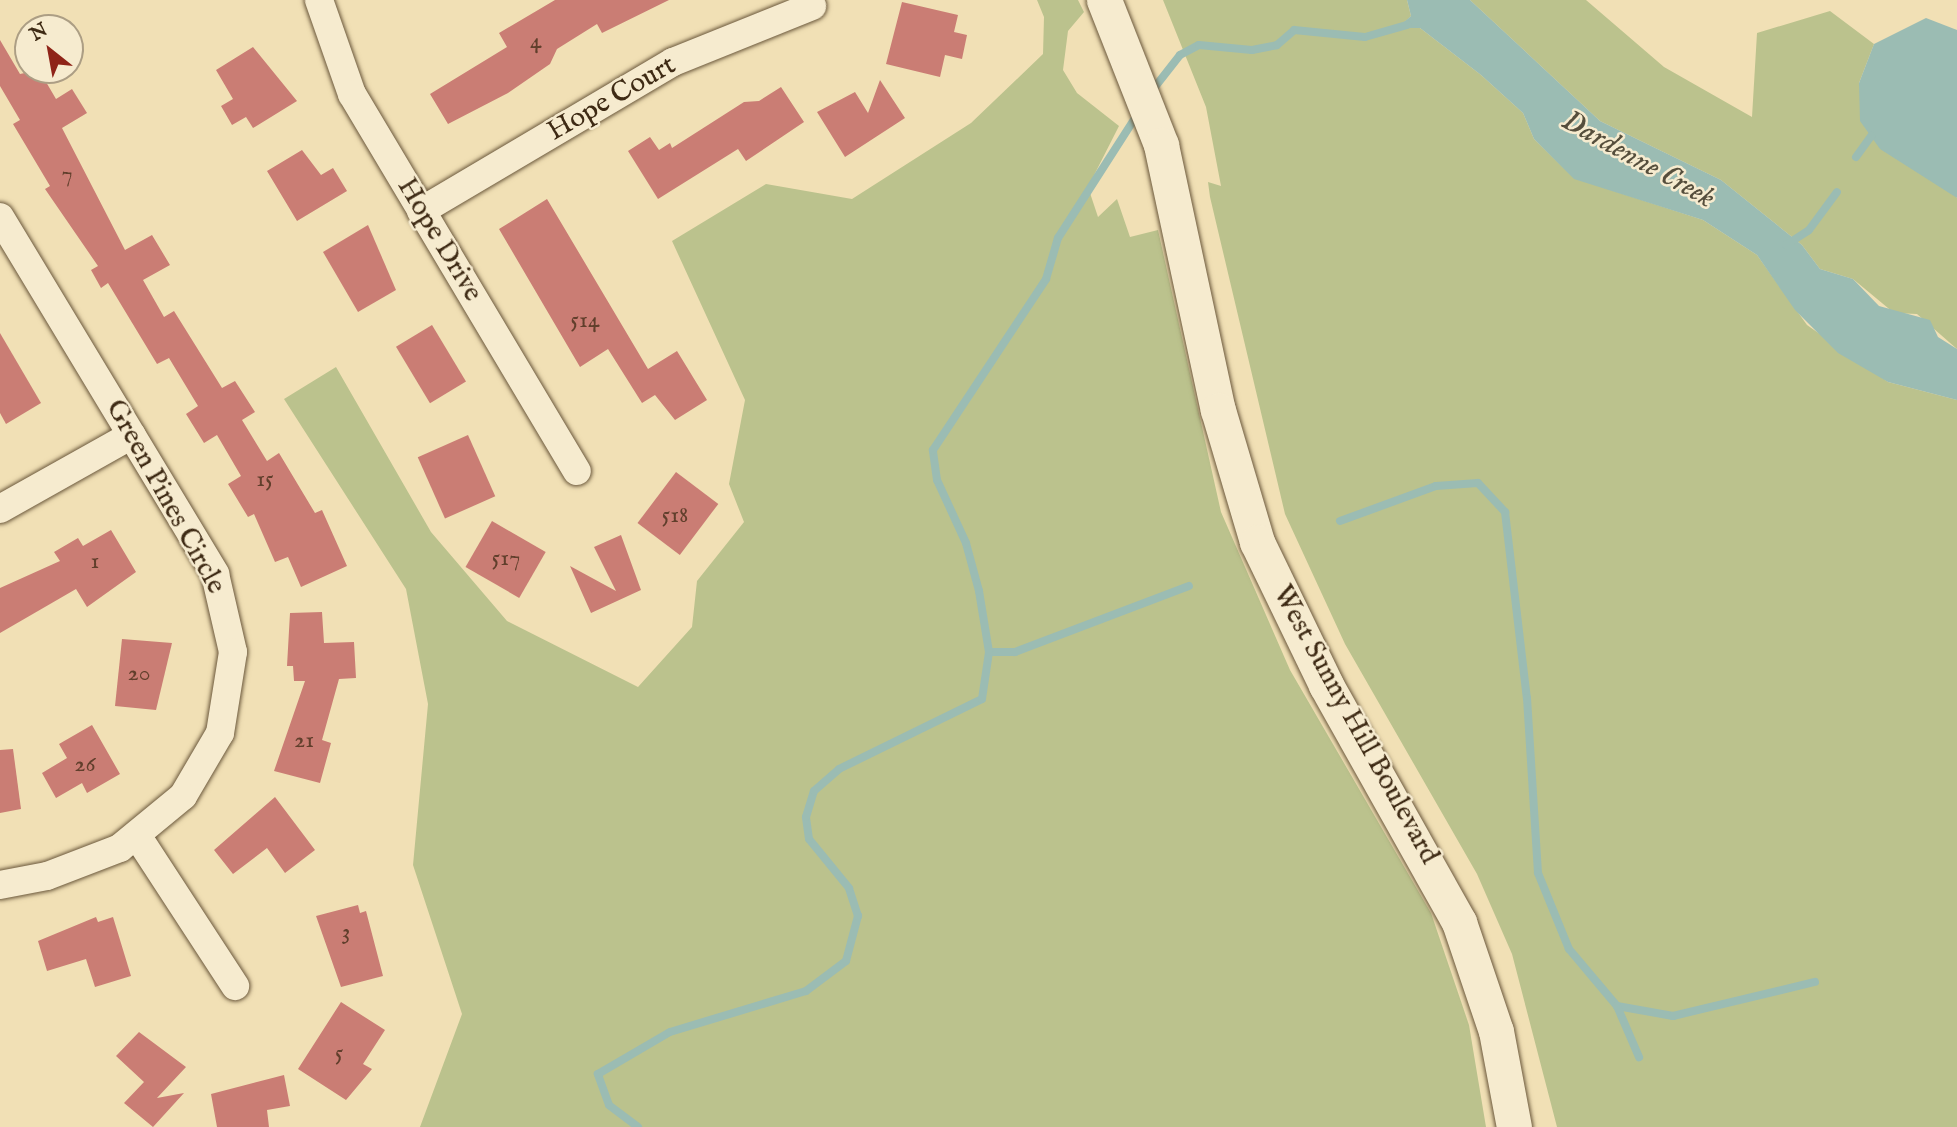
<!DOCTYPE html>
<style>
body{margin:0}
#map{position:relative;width:1957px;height:1127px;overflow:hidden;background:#f1e0b5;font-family:"IM FELL English",serif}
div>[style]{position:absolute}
.green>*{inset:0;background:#bbc28d}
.water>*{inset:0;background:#9bbcb3}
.stream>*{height:8px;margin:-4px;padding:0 4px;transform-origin:4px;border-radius:4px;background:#9bbcb3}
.building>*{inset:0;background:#ca7d74;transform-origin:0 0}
.roads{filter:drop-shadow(0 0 2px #6b583c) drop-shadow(0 0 2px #6b583c)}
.minor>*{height:28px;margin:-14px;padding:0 14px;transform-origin:14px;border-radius:14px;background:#f6ebcf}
.tertiary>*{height:35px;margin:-17.5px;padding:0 17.5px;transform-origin:17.5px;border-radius:17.5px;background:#f6ebcf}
span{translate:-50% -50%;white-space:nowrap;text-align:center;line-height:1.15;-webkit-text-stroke:5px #f6ebcf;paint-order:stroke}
.number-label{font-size:24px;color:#613f2c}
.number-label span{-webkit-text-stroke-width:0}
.street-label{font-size:28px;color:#3e2a14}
.water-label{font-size:30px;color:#554e3c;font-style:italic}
.north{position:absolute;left:14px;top:14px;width:70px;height:70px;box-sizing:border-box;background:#f6ebcf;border:2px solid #ac9e84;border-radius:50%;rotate:329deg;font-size:19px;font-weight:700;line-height:28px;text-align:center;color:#3e2a14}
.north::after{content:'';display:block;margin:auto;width:24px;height:32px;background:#8f2418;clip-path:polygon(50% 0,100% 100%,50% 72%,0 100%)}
</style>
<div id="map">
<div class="green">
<i style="clip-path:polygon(1037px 0,1078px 0,1084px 12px,1068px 31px,1063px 70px,1077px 93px,1119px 126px,1088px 187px,1098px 217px,1117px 199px,1130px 237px,1158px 230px,1221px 512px,1290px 670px,1431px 913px,1469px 1025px,1486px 1127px,420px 1127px,462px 1014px,413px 865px,428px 704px,406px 589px,284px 399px,336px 367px,431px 532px,507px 621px,638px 687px,692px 627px,697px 581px,744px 522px,729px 484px,745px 400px,672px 241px,766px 184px,852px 199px,971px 123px,1043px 54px,1044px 17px)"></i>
<i style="clip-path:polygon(1163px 0,1407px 0,1411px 16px,1398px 28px,1420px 28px,1481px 75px,1523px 113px,1534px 139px,1574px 178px,1703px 220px,1757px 255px,1807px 325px,1888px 382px,1957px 400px,1957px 1127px,1557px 1127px,1512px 954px,1477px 874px,1345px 644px,1285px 514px,1210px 197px,1208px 182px,1221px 186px,1206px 107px)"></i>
<i style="clip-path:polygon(1470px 0,1586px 0,1664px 67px,1752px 117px,1757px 33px,1830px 11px,1874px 44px,1859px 83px,1957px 198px,1957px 349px,1917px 314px,1894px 313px,1853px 279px,1820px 269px,1802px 245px,1721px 180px,1600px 121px)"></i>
</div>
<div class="water">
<i style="clip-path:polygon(1407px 0,1470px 0,1600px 121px,1721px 180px,1802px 245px,1820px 269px,1853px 279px,1879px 306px,1930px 320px,1938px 337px,1957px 349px,1957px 400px,1888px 382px,1838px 353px,1795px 310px,1757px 255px,1703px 220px,1574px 179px,1534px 139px,1523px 113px,1481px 75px,1420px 28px,1397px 28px,1411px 16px)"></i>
<i style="clip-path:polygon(1926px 18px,1957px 30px,1957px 198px,1880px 149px,1860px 121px,1859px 83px,1874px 44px)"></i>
</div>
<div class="stream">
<i style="left:1151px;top:92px;width:47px;rotate:-51.9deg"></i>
<i style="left:1180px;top:55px;width:21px;rotate:-28deg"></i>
<i style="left:1199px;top:45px;width:53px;rotate:5.4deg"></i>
<i style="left:1252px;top:50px;width:25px;rotate:-11deg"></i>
<i style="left:1277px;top:45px;width:23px;rotate:-41deg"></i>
<i style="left:1294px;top:30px;width:71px;rotate:5.6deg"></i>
<i style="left:1365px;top:37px;width:44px;rotate:-15.9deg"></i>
<i style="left:1856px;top:157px;width:26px;rotate:-54deg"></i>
<i style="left:1786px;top:245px;width:27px;rotate:-33deg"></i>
<i style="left:1809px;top:230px;width:47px;rotate:-53.6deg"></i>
<i style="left:1340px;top:521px;width:102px;rotate:-20deg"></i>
<i style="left:1436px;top:486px;width:42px;rotate:-4.1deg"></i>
<i style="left:1478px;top:483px;width:40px;rotate:47deg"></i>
<i style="left:1505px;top:512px;width:187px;rotate:83.3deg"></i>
<i style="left:1527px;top:698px;width:175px;rotate:86.4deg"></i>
<i style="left:1538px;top:873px;width:82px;rotate:67.8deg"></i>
<i style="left:1569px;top:949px;width:75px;rotate:49.9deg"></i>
<i style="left:1617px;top:1006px;width:57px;rotate:10.1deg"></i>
<i style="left:1673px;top:1016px;width:146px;rotate:-13.5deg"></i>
<i style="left:989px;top:652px;width:26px"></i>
<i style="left:1015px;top:652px;width:186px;rotate:-20.8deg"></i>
<i style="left:1617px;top:1006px;width:56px;rotate:66.7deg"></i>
<i style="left:638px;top:1127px;width:36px;rotate:-143deg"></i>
<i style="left:609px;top:1105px;width:33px;rotate:-110deg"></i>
<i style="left:598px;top:1074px;width:83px;rotate:-30.3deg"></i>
<i style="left:670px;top:1032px;width:142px;rotate:-16.8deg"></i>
<i style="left:806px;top:991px;width:50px;rotate:-36.9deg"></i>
<i style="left:846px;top:961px;width:47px;rotate:-75.1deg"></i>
<i style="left:858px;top:916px;width:29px;rotate:-108deg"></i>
<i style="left:849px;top:888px;width:63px;rotate:-129.2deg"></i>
<i style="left:809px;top:839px;width:22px;rotate:-98deg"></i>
<i style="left:806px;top:817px;width:27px;rotate:-73deg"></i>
<i style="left:814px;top:791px;width:33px;rotate:-41deg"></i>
<i style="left:839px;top:769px;width:159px;rotate:-26.1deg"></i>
<i style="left:982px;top:699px;width:48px;rotate:-81.5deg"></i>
<i style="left:989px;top:652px;width:62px;rotate:-99.3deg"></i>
<i style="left:979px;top:591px;width:50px;rotate:-105.2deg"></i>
<i style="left:966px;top:543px;width:69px;rotate:-114.7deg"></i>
<i style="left:937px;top:480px;width:30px;rotate:-98deg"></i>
<i style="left:933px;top:450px;width:205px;rotate:-56.5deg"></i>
<i style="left:1046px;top:279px;width:43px;rotate:-73.7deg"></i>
<i style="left:1058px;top:238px;width:146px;rotate:-57.3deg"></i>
</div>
<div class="building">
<i style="clip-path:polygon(555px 0,669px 0,602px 33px,597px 24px,557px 49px,550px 64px,508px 93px,448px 124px,430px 94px,507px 47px,499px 33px)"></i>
<i style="clip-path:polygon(902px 2px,958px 15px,954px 32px,967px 35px,962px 59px,945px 55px,940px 77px,886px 64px)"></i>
<i style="clip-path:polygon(0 40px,20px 74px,39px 70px,56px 99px,72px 89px,87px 113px,62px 128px,125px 250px,152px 235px,170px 265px,143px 280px,164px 317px,174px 311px,222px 388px,235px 381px,255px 412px,242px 420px,267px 461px,279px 453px,315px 513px,322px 510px,347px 566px,301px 587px,288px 557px,275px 562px,254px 514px,248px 517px,228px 484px,241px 476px,217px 435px,204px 443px,186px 414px,198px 406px,169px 358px,157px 364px,108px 283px,101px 288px,91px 270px,98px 266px,45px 189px,50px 186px,13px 124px,20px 120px,0 86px)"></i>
<i style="clip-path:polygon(253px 47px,297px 101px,253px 128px,246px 117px,232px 125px,221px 106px,233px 99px,216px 70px)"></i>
<i style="clip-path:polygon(880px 80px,905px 118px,845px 157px,817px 112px,855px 92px,868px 113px)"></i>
<i style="clip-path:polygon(781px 87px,804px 122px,746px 161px,738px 149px,658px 199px,628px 151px,650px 137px,659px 150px,670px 143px,672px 148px,744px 102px,759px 101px)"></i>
<i style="clip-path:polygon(302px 150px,321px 175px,333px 168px,347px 191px,297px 221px,267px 171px)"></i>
<i style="clip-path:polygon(547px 199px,648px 369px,677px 351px,707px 400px,675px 420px,655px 395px,642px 403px,608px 349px,580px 367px,499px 229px)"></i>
<i style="clip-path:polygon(368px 225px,396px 290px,358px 312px,323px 252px)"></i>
<i style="left:432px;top:325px;width:66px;height:42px;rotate:59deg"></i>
<i style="clip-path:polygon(0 333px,41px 403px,6px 424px,0 413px)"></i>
<i style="left:468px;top:435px;width:67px;height:55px;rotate:66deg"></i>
<i style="left:676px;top:472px;width:53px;height:64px;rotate:37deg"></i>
<i style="left:492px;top:521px;width:62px;height:53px;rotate:30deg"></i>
<i style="clip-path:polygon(111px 530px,136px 572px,87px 607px,76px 589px,0 633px,0 588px,60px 561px,54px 552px,78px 538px,83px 546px)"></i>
<i style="clip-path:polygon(621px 535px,641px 590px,591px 613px,570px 566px,616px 591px,594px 547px)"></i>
<i style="clip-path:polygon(322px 612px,324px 643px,354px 642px,356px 678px,339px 679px,322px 740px,331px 743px,320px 783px,274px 771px,305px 681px,294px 681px,293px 666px,287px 666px,290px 613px)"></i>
<i style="clip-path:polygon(122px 639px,172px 643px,156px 710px,115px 706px)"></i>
<i style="clip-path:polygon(92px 725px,120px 774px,87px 793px,82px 783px,56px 798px,42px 773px,67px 758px,59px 744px)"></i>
<i style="clip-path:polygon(13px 749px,21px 809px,0 813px,0 750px)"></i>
<i style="clip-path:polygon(275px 797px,315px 850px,285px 873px,267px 848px,233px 874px,214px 850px)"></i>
<i style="clip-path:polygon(358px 905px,360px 913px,366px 911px,383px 976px,341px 987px,316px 916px)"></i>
<i style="clip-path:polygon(96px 917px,98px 922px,113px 917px,131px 976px,95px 987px,86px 959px,47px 971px,38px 941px)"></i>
<i style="clip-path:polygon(341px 1002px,385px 1030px,363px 1064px,372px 1069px,346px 1100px,298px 1069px)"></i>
<i style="clip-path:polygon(139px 1032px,186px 1067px,157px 1098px,184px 1093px,153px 1127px,124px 1103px,144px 1082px,116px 1056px)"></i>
<i style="clip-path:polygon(284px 1075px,290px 1106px,267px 1110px,269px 1127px,217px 1127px,211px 1094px)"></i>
</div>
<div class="roads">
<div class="minor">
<i style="left:319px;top:0;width:100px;rotate:70.7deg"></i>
<i style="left:352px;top:94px;width:439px;rotate:59.2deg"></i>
<i style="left:421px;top:211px;width:293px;rotate:-30.6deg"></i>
<i style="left:673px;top:62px;width:150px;rotate:-21.9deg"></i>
<i style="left:0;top:217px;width:417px;rotate:58.9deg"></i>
<i style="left:215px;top:574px;width:80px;rotate:77deg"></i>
<i style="left:233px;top:652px;width:82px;rotate:99.1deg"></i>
<i style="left:220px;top:733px;width:73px;rotate:120.4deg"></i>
<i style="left:183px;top:796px;width:82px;rotate:140.5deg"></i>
<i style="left:120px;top:848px;width:78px;rotate:159deg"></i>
<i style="left:47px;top:876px;width:48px;rotate:169.2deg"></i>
<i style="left:0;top:509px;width:151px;rotate:-29.3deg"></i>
<i style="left:138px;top:837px;width:178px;rotate:56.9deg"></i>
</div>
<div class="tertiary">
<i style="left:1104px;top:0;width:156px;rotate:68.5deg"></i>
<i style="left:1161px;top:145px;width:271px;rotate:77.9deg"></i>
<i style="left:1218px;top:410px;width:138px;rotate:73.5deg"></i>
<i style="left:1257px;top:542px;width:159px;rotate:64.2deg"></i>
<i style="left:1326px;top:685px;width:272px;rotate:60.7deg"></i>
<i style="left:1459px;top:922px;width:115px;rotate:71.3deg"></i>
<i style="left:1496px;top:1031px;width:98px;rotate:79.4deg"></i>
</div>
</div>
<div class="number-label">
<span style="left:536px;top:42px">4</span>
<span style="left:67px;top:175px">7</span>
<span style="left:585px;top:321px">514</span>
<span style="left:265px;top:480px">15</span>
<span style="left:675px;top:516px">518</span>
<span style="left:506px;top:559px">517</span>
<span style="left:95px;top:562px">1</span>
<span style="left:139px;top:674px">20</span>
<span style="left:304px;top:741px">21</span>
<span style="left:85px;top:765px">26</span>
<span style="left:346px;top:933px">3</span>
<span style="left:339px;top:1054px">5</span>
</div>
<div class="street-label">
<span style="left:612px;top:99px;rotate:-30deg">Hope Court</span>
<span style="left:439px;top:240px;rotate:59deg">Hope Drive</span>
<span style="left:165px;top:497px;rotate:61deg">Green Pines Circle</span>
<span style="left:1355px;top:725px;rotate:61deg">West Sunny Hill Boulevard</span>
</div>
<div class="water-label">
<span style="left:1638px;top:160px;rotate:29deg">Dardenne Creek</span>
</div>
<div class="north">N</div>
</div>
